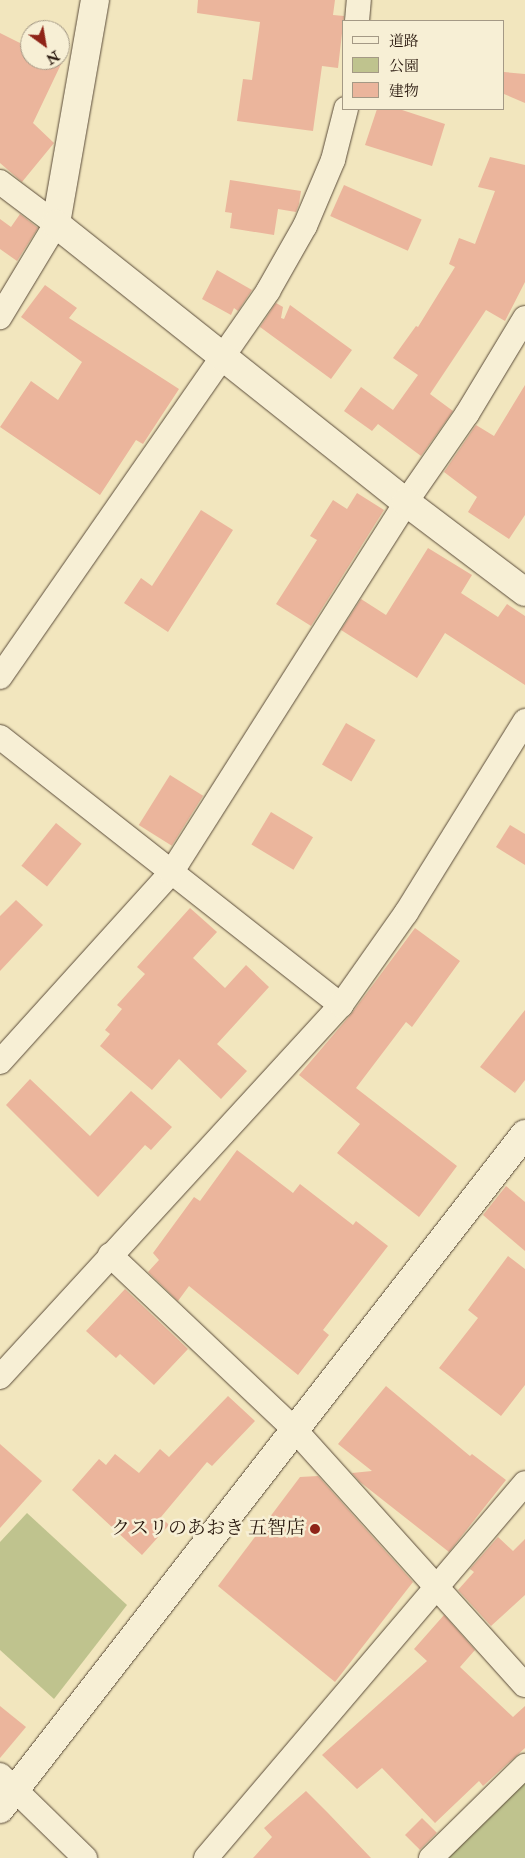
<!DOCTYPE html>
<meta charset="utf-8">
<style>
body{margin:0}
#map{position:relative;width:525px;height:1858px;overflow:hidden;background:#f2e6be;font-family:"IM FELL Double Pica","Noto Serif JP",serif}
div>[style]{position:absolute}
.green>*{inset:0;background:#bfc38e}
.building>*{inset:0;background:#ebb59c;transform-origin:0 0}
.roads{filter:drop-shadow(0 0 1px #5a4b39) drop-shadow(0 0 1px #5a4b39)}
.street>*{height:24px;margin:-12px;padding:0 12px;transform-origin:12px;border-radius:12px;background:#f7efd5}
.secondary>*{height:28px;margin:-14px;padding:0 14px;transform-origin:14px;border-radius:14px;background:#f7efd5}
.dots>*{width:14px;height:14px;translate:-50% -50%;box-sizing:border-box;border:2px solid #f7efd5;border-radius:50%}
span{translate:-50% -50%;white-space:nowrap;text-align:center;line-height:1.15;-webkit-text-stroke:5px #f7efd5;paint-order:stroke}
.poi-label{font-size:19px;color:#28170d}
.right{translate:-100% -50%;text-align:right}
.legend{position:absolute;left:342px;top:20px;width:162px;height:90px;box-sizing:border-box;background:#f7efd5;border:1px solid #a49985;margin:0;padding:6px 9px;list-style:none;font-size:15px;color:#28170d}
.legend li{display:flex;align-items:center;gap:10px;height:25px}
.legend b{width:25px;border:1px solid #a49985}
.north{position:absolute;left:20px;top:20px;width:50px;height:50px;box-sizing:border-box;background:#f7efd5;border:1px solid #a49985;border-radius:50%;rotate:148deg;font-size:14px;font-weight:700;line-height:20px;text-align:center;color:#28170d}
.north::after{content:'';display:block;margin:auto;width:18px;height:22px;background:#8f2418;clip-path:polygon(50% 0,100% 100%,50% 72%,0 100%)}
</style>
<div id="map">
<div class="green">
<i style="clip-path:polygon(27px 1513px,127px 1605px,54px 1699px,0 1650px,0 1542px)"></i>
<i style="clip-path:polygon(525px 1779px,525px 1858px,446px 1858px)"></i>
</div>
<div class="building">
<i style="clip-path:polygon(198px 0,335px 0,333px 15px,344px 16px,338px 68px,322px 66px,313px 131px,237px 121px,243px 79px,252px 80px,260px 22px,197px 13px)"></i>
<i style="clip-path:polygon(0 33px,30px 48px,30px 60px,63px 60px,33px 123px,54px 143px,22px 182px,0 163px)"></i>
<i style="clip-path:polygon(504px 72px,525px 74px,525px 103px,504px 94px)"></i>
<i style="clip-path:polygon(377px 109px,399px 109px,445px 124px,432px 166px,365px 145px)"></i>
<i style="clip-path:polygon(490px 157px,525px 165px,525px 282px,505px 321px,486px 310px,430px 394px,453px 411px,421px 456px,378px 424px,372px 431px,344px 411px,361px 387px,393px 410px,418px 375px,393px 358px,416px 326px,418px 327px,455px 267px,449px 264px,459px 238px,475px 244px,495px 191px,478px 187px)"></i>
<i style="clip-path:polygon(230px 180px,301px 191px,299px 204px,296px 212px,278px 209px,274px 235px,230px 228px,232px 213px,225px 212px)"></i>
<i style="left:344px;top:185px;width:85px;height:34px;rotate:24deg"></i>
<i style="clip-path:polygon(20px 214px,38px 228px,17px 261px,0 249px,0 219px,11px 227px)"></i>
<i style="clip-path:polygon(217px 270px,252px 290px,238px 311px,234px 308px,231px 315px,202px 299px)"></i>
<i style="clip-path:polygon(45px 285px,77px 308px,69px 318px,179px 389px,143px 444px,136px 440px,100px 495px,0 427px,31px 381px,58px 400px,82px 362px,21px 317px)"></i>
<i style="clip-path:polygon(276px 303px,283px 307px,281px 318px,284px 319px,290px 305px,352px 350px,331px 379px,260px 327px)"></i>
<i style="clip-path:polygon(525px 385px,525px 515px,509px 539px,468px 512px,477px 497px,444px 472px,476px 425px,494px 436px)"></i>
<i style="clip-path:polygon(357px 493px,384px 510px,311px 626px,276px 604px,317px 540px,310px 536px,333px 500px,347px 509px)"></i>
<i style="clip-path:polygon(201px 510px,233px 530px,168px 632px,124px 603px,141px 578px,152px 586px)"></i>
<i style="clip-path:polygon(428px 548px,472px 575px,461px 593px,498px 617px,507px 604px,525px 616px,525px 685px,445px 633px,417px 678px,341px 630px,361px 599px,386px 615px)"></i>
<i style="left:346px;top:723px;width:34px;height:48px;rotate:30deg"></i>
<i style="left:170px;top:775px;width:39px;height:59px;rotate:32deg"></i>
<i style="left:271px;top:812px;width:49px;height:38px;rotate:31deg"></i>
<i style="left:56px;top:823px;width:33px;height:55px;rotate:39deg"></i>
<i style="clip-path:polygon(510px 825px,525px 834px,525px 865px,496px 847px)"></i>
<i style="clip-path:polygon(16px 900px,43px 925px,0 971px,0 916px)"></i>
<i style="clip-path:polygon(190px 908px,217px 932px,193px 958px,225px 988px,246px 965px,269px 987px,217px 1044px,247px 1071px,221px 1099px,179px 1059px,152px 1090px,100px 1046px,110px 1034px,105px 1030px,122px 1009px,117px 1005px,145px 974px,137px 967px)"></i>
<i style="clip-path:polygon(415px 928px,460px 961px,412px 1027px,406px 1022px,356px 1088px,457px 1166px,419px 1217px,337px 1153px,360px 1124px,299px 1075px,352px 1013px)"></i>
<i style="clip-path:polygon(525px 1010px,525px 1080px,515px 1093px,480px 1067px)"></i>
<i style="clip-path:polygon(30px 1079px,90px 1136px,131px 1091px,172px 1127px,151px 1150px,145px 1145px,98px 1197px,6px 1105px)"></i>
<i style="clip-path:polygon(237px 1150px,293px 1193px,300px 1184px,353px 1225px,356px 1221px,388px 1246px,323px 1330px,329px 1335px,298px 1375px,189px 1286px,178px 1301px,148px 1272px,159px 1260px,153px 1253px,194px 1197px,200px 1201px)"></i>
<i style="clip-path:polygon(506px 1186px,525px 1202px,525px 1251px,483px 1215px)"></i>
<i style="clip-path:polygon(508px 1256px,525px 1269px,525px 1385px,501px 1416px,439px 1368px,478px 1318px,468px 1310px)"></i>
<i style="clip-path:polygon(125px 1289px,188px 1349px,154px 1385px,120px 1354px,116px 1358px,86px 1331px)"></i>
<i style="clip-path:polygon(386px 1386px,470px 1456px,472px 1454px,506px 1480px,449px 1552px,360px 1482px,352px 1473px,372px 1471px,338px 1444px)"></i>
<i style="clip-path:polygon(228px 1396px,255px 1421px,212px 1466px,207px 1462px,161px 1517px,169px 1525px,142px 1555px,72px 1490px,99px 1459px,106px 1465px,115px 1454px,139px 1473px,160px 1449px,169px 1457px)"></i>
<i style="clip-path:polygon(0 1444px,42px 1481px,0 1528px)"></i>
<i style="clip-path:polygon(318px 1476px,413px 1582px,335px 1682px,218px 1586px,300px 1477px)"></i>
<i style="clip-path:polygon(498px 1537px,513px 1551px,525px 1539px,525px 1595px,491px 1626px,458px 1590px,474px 1572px,470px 1569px)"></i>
<i style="clip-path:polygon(444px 1615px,475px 1650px,460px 1667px,513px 1717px,525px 1706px,525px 1748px,483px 1786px,479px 1781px,435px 1823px,382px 1768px,357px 1789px,322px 1755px,427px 1661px,414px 1649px)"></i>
<i style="clip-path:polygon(0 1706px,26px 1727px,0 1758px)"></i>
<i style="clip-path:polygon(306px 1791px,328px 1813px,371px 1858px,253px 1858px,272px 1837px,264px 1828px)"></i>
<i style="left:422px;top:1818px;width:21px;height:24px;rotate:45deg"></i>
</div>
<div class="roads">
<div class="street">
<i style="left:357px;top:21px;width:21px;rotate:-85deg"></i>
<i style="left:0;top:182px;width:70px;rotate:36.9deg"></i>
<i style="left:56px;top:224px;width:109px;rotate:121.1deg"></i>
<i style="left:0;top:677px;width:470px;rotate:-55.2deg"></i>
<i style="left:268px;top:291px;width:75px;rotate:-60.4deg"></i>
<i style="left:305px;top:226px;width:72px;rotate:-67deg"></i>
<i style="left:333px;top:160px;width:53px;rotate:-75.7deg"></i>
<i style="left:0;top:737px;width:434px;rotate:38.2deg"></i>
<i style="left:0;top:1062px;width:255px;rotate:-47.9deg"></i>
<i style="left:171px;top:873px;width:439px;rotate:-57.6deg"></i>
<i style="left:406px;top:502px;width:107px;rotate:-55.3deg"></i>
<i style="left:467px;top:414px;width:112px;rotate:-58.9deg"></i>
<i style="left:110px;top:1255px;width:255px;rotate:43.4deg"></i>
<i style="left:295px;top:1430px;width:343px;rotate:48deg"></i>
<i style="left:0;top:1377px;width:505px;rotate:-47.49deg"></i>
<i style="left:341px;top:1005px;width:113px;rotate:-54.8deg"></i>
<i style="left:406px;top:913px;width:226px;rotate:-58.2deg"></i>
<i style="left:0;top:1775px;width:119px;rotate:44.3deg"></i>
<i style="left:206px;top:1858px;width:492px;rotate:-49.6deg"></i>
<i style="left:431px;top:1858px;width:132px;rotate:-44.4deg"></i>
</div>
<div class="secondary">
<i style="left:95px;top:0;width:227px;rotate:99.9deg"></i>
<i style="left:56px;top:224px;width:447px;rotate:38.5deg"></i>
<i style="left:406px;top:502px;width:149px;rotate:37.1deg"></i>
<i style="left:0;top:1809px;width:855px;rotate:-52.13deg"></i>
</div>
</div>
<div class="dots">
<i style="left:315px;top:1529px;background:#8f2418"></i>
</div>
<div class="poi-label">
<span class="right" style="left:305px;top:1529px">クスリのあおき 五智店</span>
</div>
<ul class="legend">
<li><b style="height:6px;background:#f7efd5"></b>道路</li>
<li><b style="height:14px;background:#bfc38e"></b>公園</li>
<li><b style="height:14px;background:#ebb59c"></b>建物</li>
</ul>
<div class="north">N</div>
</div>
